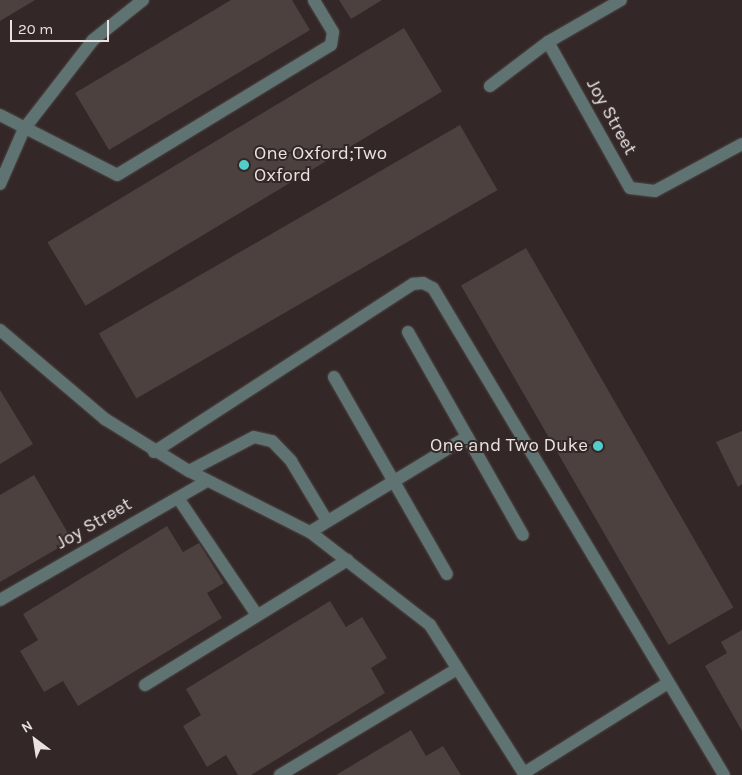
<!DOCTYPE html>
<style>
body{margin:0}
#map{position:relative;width:742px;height:775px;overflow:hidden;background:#332827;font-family:Karla,sans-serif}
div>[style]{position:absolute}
.building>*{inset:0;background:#4d413f;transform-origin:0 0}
.roads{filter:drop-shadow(0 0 1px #504645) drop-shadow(0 0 1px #504645)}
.minor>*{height:12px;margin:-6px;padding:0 6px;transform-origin:6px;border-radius:6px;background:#5f7373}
.dots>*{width:14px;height:14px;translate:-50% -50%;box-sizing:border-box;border:2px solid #332827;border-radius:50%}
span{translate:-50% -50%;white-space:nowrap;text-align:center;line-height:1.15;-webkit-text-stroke:4px #332827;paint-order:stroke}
.street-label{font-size:19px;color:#e9e2e1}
.poi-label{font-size:19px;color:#e9e2e1}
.left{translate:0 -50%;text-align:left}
.right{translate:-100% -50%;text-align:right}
.north{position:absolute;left:10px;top:715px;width:50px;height:50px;-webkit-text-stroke:4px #332827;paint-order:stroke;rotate:329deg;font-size:14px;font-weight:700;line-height:20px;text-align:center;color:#e9e2e1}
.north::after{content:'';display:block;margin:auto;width:18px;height:22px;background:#e9e2e1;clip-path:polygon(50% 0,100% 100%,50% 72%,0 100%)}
.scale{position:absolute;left:10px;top:20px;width:99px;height:22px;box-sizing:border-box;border:2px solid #e9e2e1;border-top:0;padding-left:6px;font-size:15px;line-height:18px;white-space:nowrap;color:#e9e2e1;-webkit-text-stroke:4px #332827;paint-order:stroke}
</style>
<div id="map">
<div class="building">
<i style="clip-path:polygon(0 0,35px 0,0 21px)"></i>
<i style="clip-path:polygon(231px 0,292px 0,310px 30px,109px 150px,75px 93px)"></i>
<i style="clip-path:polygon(339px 0,382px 0,351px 19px)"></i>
<i style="left:404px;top:28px;width:74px;height:416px;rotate:59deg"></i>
<i style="left:460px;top:125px;width:75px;height:417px;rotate:60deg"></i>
<i style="left:526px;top:248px;width:415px;height:75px;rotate:60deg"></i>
<i style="clip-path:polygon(0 390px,33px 444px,0 464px)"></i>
<i style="clip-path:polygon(742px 431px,742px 484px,738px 487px,716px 442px)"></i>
<i style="clip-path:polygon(34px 475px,72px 540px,0 582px,0 495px)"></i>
<i style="clip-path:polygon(167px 526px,183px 552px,199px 543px,224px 583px,207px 593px,222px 618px,78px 706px,63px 681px,44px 692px,20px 651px,38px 640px,23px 614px)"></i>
<i style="clip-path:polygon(330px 601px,346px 627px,362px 617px,387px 658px,371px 668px,385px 693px,251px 775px,238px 775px,226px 755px,207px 767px,183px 726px,201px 715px,186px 689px)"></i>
<i style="clip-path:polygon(742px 630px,742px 731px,705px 666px,727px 653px,721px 642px)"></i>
<i style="clip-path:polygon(411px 730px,426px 756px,443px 746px,461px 775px,336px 775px)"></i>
</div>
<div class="roads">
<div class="minor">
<i style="left:548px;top:42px;width:167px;rotate:60.7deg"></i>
<i style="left:630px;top:188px;width:25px;rotate:7deg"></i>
<i style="left:655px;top:191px;width:99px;rotate:-28.4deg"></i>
<i style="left:490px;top:86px;width:73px;rotate:-37.2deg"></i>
<i style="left:548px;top:42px;width:84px;rotate:-29.9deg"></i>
<i style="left:0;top:115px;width:131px;rotate:27.1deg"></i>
<i style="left:117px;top:175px;width:250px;rotate:-31.3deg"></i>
<i style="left:331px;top:45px;width:13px;rotate:-81deg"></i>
<i style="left:333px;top:32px;width:37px;rotate:-121deg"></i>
<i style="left:0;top:184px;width:60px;rotate:-66.4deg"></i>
<i style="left:24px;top:129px;width:113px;rotate:-52.2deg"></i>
<i style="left:93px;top:40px;width:64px;rotate:-38.7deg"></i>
<i style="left:0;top:330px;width:138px;rotate:40.3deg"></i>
<i style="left:105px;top:419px;width:99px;rotate:31.8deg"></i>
<i style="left:189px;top:471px;width:136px;rotate:26.8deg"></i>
<i style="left:310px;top:532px;width:152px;rotate:37.8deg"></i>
<i style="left:430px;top:625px;width:178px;rotate:57.7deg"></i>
<i style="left:408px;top:332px;width:233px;rotate:60.5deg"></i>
<i style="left:334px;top:377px;width:227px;rotate:60.2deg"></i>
<i style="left:154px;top:452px;width:309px;rotate:-33deg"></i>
<i style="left:413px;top:284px;width:10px;rotate:-6deg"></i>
<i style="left:423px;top:283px;width:11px;rotate:27deg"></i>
<i style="left:433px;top:288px;width:567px;rotate:59.14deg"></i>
<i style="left:189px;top:471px;width:73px;rotate:-27.6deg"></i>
<i style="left:254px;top:437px;width:18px;rotate:13deg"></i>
<i style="left:272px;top:441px;width:28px;rotate:46deg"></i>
<i style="left:291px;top:461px;width:70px;rotate:59deg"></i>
<i style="left:178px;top:498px;width:141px;rotate:56deg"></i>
<i style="left:310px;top:532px;width:184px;rotate:-31.2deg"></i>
<i style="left:0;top:600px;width:239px;rotate:-29.9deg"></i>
<i style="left:145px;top:685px;width:238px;rotate:-31.7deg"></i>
<i style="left:524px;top:773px;width:170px;rotate:-32deg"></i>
<i style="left:280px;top:775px;width:206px;rotate:-30.9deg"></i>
</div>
</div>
<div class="dots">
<i style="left:244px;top:165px;background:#52cdcc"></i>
<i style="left:598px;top:446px;background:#52cdcc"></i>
</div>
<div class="street-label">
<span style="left:611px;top:117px;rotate:61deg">Joy Street</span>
<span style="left:94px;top:524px;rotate:-30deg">Joy Street</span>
</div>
<div class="poi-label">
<span class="left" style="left:254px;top:165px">One Oxford;Two<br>Oxford</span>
<span class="right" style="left:588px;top:446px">One and Two Duke</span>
</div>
<div class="north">N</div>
<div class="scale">20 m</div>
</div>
